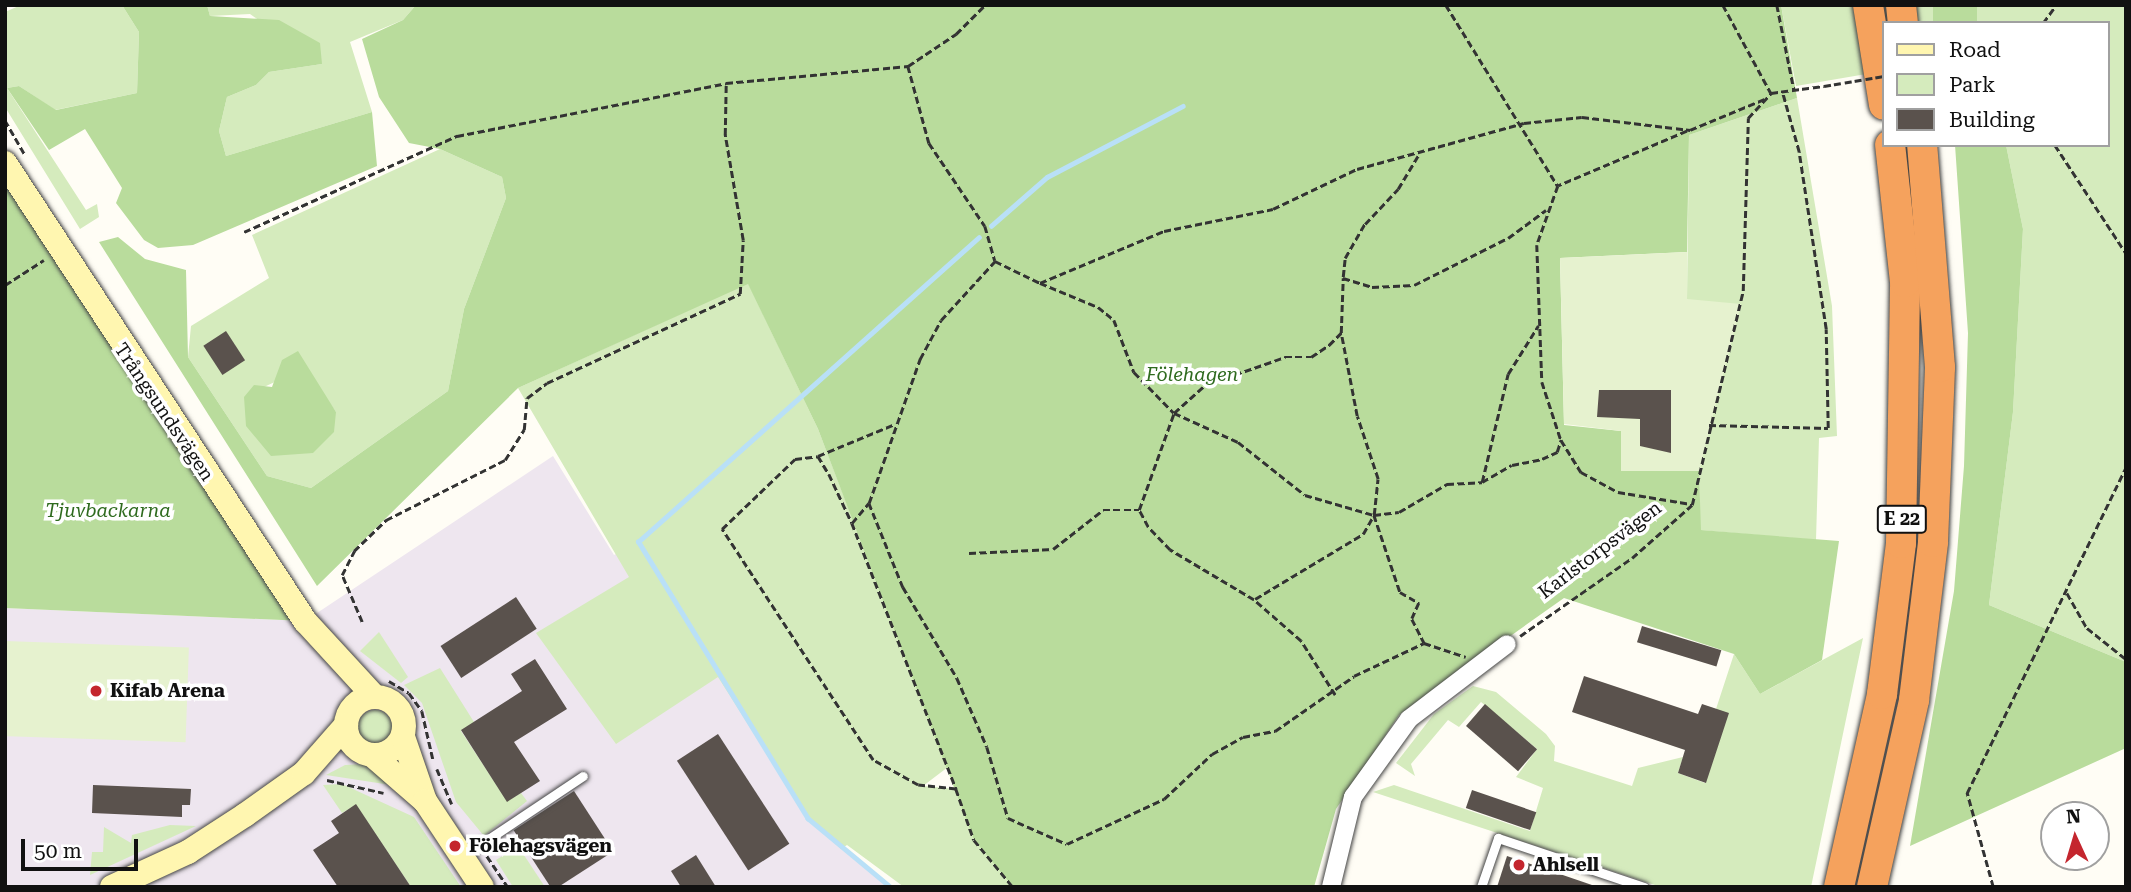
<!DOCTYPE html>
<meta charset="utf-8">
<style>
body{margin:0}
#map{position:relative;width:2131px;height:892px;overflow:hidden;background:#fffdf5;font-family:"Roboto Serif",serif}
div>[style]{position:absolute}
.industrial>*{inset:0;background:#eee6ef}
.green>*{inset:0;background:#d5ebbd}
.round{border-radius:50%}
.forest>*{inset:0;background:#b9dc9c;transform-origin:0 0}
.pitch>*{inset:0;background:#e6f2cf;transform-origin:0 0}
.stream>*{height:4.5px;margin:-2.25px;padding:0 2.25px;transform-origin:2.25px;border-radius:2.25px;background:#b9e0f7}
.building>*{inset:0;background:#5a524d;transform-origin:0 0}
.path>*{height:2.5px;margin-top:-1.25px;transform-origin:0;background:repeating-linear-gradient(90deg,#333 0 7px,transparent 0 10.5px)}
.roads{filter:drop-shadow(0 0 2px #444) drop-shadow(0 0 2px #444)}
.lane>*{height:9px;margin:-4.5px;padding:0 4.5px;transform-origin:4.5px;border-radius:4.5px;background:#fff}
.street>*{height:18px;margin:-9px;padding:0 9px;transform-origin:9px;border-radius:9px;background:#fff}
.secondary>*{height:24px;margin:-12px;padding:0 12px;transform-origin:12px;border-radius:12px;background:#fff6b0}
.secondary>.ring{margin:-12px;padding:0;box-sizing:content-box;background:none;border:24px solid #fff6b0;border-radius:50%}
.highway>*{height:30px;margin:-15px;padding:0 15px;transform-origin:15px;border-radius:15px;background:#f5a25d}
.path-bridge>*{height:2.5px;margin-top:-1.25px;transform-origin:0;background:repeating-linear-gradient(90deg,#333 0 7px,transparent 0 10.5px)}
.dots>*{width:19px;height:19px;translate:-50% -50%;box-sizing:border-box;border:4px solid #fff;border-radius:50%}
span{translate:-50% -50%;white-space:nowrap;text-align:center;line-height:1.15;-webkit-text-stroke:7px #fff;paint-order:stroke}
.shield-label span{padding:2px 5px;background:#fff;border:2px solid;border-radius:5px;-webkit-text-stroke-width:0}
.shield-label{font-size:18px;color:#111;font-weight:700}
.park-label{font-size:19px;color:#2f6b1f;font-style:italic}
.street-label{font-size:19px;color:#111}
.poi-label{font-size:19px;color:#111;font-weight:700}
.left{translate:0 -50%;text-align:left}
.frame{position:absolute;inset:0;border:7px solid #111;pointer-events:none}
.legend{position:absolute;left:1882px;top:21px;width:228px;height:126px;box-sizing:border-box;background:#fff;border:2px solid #a0a0a0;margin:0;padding:9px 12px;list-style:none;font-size:21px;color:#111}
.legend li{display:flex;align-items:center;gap:14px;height:35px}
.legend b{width:35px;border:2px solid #a0a0a0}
.north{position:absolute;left:2040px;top:801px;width:70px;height:70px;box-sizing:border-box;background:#fff;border:2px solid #a0a0a0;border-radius:50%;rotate:356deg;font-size:19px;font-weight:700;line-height:28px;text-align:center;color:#111}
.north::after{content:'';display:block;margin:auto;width:24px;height:32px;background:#c4262e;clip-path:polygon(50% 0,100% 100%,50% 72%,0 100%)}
.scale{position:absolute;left:21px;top:839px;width:117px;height:32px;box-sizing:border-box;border:4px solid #111;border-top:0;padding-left:9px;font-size:21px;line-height:24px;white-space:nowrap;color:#111;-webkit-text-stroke:5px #fff;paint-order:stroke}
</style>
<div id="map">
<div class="industrial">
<i style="clip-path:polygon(553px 456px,614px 555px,638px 542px,832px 841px,892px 887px,5px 887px,5px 608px,305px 621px)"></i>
</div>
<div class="green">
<i style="clip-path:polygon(21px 5px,122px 5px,139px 32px,137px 93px,55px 110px,19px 86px,7px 88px,86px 210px,97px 204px,99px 217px,80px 229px,5px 107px,5px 12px)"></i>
<i style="clip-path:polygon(207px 5px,416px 5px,403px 20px,350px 42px,372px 112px,226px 156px,219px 131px,227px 97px,256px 85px,269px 72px,322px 64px,250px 14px,210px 16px)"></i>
<i style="clip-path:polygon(1781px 5px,1933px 5px,1936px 23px,1884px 23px,1884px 71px,1796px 86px)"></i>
<i style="clip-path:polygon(1977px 5px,2126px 5px,2126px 662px,1989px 605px,2013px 412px,2023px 229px,2006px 145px,2108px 145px,2108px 23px,1976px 23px)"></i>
<i style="clip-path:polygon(1797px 98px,1832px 306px,1837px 436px,1819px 438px,1816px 540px,1700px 530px,1699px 471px,1709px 425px,1687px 299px,1689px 135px)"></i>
<i style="clip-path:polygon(evenodd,440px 149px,502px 177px,506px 198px,464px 309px,448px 391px,311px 488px,267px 476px,188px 357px,191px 326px,269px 278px,252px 235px,440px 149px,279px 380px,319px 388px,336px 412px,264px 387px,279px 380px)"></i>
<i style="clip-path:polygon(748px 283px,818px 429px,948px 767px,923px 786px,956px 789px,974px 840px,1013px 887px,904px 887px,847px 845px,841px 849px,808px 819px,718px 677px,616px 744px,536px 633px,629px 577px,518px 388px)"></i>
<i style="clip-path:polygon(379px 632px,408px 677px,401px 683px,360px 651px)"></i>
<i style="clip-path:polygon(1863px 638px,1811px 887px,1661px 887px,1373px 792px,1394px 785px,1530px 831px,1543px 788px,1516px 777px,1537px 749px,1481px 702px,1459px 727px,1448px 720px,1411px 764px,1415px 776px,1396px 763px,1434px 714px,1473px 686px,1496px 692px,1546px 734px,1555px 746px,1554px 761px,1632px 786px,1638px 768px,1683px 757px,1678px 773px,1705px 783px,1716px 709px,1734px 654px,1760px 694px)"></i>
<i style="clip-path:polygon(440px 668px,474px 722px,461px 731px,507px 801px,521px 793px,527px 801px,484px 836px,456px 802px,422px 703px,404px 685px)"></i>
<i class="round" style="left:358px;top:710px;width:34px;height:34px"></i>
<i style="clip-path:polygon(363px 764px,391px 785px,326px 775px,345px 765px)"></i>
<i style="clip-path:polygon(342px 784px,414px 817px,461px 887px,411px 887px,356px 805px,342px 813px,323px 785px)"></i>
<i style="clip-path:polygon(170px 825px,196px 826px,90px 875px,92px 852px,103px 852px,104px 827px,131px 843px,132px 835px)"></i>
<i style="clip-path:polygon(518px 846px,545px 887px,513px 887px,496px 860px)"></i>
</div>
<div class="forest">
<i style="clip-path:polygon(122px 5px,207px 5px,210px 16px,279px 20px,320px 43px,322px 64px,269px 72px,256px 85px,227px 97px,219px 131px,226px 156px,372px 112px,377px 166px,193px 245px,158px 248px,144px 240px,116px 203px,122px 188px,85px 129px,49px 150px,7px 88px,19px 86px,56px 110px,137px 93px,139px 32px)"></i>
<i style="clip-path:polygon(416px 5px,1781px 5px,1797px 98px,1689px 135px,1687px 252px,1560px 258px,1564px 425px,1621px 431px,1622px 471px,1699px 471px,1701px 530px,1839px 541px,1822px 660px,1760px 694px,1734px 654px,1564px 598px,1399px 715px,1336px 809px,1314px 887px,1013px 887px,974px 840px,818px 429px,748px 284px,518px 388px,317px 586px,99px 242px,118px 237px,145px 259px,186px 270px,188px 357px,267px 476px,311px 488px,448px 391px,464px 309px,506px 198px,502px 177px,440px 149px,409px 143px,379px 97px,362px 39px,403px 20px)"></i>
<i style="left:1933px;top:5px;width:44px;height:18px"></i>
<i style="clip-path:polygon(1955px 145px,2006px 145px,2023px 229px,2013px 412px,1989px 605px,2126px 662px,2126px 748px,1910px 846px,1954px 591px,1964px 466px,1968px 333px)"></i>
<i style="clip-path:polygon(5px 163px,305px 621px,5px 608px)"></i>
<i style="clip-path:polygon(298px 351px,336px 412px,334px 432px,313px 453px,271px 456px,246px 426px,244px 397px,254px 385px,272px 387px,282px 360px)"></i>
</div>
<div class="pitch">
<i style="clip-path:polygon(1687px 252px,1687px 299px,1741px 304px,1699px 471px,1621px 471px,1621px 431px,1564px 424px,1560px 258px)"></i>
<i style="left:5px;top:641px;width:184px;height:95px;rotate:2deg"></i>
</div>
<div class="stream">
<i style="left:991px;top:226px;width:74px;rotate:-41.2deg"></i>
<i style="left:1047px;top:177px;width:153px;rotate:-27.6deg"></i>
<i style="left:890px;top:887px;width:107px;rotate:-140.3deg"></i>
<i style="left:808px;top:819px;width:325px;rotate:-121.5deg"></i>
<i style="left:638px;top:542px;width:457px;rotate:-41.8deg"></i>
</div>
<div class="building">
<i style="left:226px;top:331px;width:35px;height:27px;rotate:57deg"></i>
<i style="clip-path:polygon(1599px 390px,1671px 390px,1671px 453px,1640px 446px,1640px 419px,1597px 417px)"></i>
<i style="left:516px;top:597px;width:38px;height:90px;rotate:57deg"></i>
<i style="left:1642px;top:626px;width:83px;height:17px;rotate:17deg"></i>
<i style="clip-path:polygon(535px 659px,567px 709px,514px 742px,540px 781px,507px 802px,461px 730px,522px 691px,511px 674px)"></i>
<i style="clip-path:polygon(1584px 676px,1698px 714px,1702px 704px,1729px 713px,1706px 783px,1678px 773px,1685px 750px,1572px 712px)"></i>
<i style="left:1485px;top:704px;width:69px;height:29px;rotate:41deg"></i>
<i style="left:718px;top:734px;width:131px;height:49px;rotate:57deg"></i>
<i style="clip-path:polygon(93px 785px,191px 789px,190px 805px,182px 805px,182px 817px,92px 813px)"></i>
<i style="left:1472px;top:790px;width:68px;height:19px;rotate:19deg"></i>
<i style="left:574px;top:791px;width:72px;height:72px;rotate:57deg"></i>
<i style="clip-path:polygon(356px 804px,411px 887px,338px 887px,313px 850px,339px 833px,331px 821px)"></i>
<i style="clip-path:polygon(696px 855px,716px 887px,681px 887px,671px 871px)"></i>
<i style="clip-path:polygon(1507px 856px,1592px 885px,1591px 887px,1497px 887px)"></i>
</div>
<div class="path">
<i style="left:1446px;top:5px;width:213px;rotate:58.3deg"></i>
<i style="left:1723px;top:5px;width:100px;rotate:61.4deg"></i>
<i style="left:1777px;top:5px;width:86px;rotate:78.6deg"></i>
<i style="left:2043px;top:23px;width:22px;rotate:-54deg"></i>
<i style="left:908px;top:66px;width:80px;rotate:74.7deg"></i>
<i style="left:929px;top:143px;width:100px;rotate:56deg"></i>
<i style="left:985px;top:226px;width:36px;rotate:74deg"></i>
<i style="left:995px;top:261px;width:50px;rotate:26.1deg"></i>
<i style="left:1040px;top:283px;width:134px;rotate:-22.8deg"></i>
<i style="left:1164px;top:231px;width:111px;rotate:-11.4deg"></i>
<i style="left:1273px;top:209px;width:93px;rotate:-25.5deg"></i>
<i style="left:1357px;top:169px;width:173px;rotate:-15.4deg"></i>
<i style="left:1524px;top:123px;width:58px;rotate:-5.9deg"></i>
<i style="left:1582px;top:117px;width:109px;rotate:6.9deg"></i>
<i style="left:1690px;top:130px;width:83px;rotate:-22.6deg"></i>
<i style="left:1771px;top:93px;width:53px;rotate:-7.5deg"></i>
<i style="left:5px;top:120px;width:39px;rotate:60deg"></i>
<i style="left:1687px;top:131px;width:140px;rotate:156.9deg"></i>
<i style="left:1558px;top:186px;width:63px;rotate:109.6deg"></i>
<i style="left:1537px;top:245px;width:137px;rotate:87.9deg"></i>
<i style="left:1542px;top:382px;width:61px;rotate:71.9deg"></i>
<i style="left:1561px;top:440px;width:38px;rotate:58deg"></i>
<i style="left:1581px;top:472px;width:42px;rotate:28.4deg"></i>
<i style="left:1618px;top:492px;width:74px;rotate:9.3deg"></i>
<i style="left:2055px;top:145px;width:129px;rotate:56.7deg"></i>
<i style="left:244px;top:232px;width:234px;rotate:-24.3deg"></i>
<i style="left:457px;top:136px;width:274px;rotate:-11.1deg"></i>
<i style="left:726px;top:83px;width:183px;rotate:-5.3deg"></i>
<i style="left:908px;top:66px;width:58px;rotate:-33.7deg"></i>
<i style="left:956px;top:34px;width:41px;rotate:-45deg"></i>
<i style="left:1343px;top:277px;width:19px;rotate:-84deg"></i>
<i style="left:1345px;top:258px;width:39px;rotate:-60deg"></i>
<i style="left:1365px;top:224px;width:48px;rotate:-46.7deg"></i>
<i style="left:1398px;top:189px;width:41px;rotate:-59deg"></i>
<i style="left:1040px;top:283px;width:63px;rotate:22.5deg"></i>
<i style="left:1098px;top:307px;width:21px;rotate:39deg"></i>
<i style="left:1114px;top:320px;width:56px;rotate:69deg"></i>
<i style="left:1134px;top:372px;width:57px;rotate:45.7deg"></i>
<i style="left:1174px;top:413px;width:70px;rotate:24.4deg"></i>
<i style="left:1238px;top:442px;width:85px;rotate:38.3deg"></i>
<i style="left:1305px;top:495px;width:72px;rotate:16.2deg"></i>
<i style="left:1374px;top:515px;width:81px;rotate:71.3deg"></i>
<i style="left:1400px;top:592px;width:22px;rotate:30deg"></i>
<i style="left:1419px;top:603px;width:17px;rotate:114deg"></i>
<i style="left:1412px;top:619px;width:27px;rotate:63deg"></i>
<i style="left:1424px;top:643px;width:44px;rotate:18.4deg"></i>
<i style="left:5px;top:285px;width:46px;rotate:-32.7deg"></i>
<i style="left:1709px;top:425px;width:119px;rotate:1.4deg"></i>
<i style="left:1828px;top:428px;width:99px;rotate:-91.2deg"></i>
<i style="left:1826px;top:329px;width:179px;rotate:-98.7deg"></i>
<i style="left:1799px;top:152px;width:63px;rotate:-105.6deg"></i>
<i style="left:818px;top:456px;width:83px;rotate:-22.6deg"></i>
<i style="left:1482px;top:482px;width:111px;rotate:-76.5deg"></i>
<i style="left:1508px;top:374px;width:57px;rotate:-58deg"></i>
<i style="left:869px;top:503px;width:91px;rotate:68deg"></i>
<i style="left:903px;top:587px;width:106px;rotate:59.3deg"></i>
<i style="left:957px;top:678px;width:75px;rotate:66.5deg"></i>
<i style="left:987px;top:747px;width:74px;rotate:73.5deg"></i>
<i style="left:1008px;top:818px;width:64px;rotate:23.8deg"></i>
<i style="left:1067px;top:844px;width:107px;rotate:-24.9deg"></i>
<i style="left:1164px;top:799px;width:66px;rotate:-43.2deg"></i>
<i style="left:1212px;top:754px;width:35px;rotate:-29deg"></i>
<i style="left:1243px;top:737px;width:33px;rotate:-11deg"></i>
<i style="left:1275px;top:731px;width:96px;rotate:-34.8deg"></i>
<i style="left:1354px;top:676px;width:77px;rotate:-25.2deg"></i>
<i style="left:1374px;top:515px;width:25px;rotate:-7deg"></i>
<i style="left:1399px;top:512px;width:56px;rotate:-30.3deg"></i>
<i style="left:1447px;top:484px;width:35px;rotate:-3deg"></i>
<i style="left:1482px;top:482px;width:34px;rotate:-30deg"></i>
<i style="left:1512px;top:465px;width:31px;rotate:-11deg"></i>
<i style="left:1542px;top:459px;width:17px;rotate:-25deg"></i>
<i style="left:1557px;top:452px;width:13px;rotate:-72deg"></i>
<i style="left:852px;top:523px;width:26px;rotate:-50deg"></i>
<i style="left:869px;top:503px;width:153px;rotate:-70.5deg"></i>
<i style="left:920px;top:359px;width:44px;rotate:-61.7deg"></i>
<i style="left:941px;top:320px;width:80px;rotate:-47.5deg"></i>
<i style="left:969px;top:553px;width:84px;rotate:-2.7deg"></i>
<i style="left:1053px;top:549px;width:63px;rotate:-38deg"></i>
<i style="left:1103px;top:510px;width:36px"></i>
<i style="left:2067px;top:593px;width:40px;rotate:60.3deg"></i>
<i style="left:2087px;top:628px;width:50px;rotate:38.5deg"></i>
<i style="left:1255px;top:599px;width:126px;rotate:-31deg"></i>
<i style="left:1363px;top:534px;width:22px;rotate:-60deg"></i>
<i style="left:1374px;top:515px;width:36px;rotate:-84deg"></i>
<i style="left:1378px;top:479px;width:66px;rotate:-108.4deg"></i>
<i style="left:1357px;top:416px;width:85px;rotate:-100.9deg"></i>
<i style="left:362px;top:622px;width:51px;rotate:-113.1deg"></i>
<i style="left:342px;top:575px;width:27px;rotate:-63deg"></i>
<i style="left:354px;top:551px;width:45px;rotate:-44.1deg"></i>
<i style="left:386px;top:520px;width:133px;rotate:-26.8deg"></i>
<i style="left:505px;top:460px;width:36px;rotate:-58deg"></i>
<i style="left:524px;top:430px;width:32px;rotate:-85deg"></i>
<i style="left:527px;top:398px;width:25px;rotate:-37deg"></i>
<i style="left:547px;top:383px;width:213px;rotate:-24.8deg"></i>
<i style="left:740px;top:294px;width:54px;rotate:-86.8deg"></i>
<i style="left:743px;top:240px;width:107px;rotate:-99.7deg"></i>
<i style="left:725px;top:135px;width:51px;rotate:-88.9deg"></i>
<i style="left:1520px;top:636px;width:136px;rotate:-34.9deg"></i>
<i style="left:1632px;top:558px;width:80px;rotate:-41.5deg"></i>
<i style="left:1692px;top:505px;width:220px;rotate:-76.6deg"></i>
<i style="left:1743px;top:291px;width:173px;rotate:-88.3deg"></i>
<i style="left:1748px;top:118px;width:34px;rotate:-47deg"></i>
<i style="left:389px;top:681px;width:23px;rotate:31deg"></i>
<i style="left:409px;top:693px;width:22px;rotate:54deg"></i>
<i style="left:422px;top:711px;width:49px;rotate:77.1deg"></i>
<i style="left:1335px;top:695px;width:64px;rotate:-122.2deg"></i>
<i style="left:1301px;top:641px;width:62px;rotate:-138.9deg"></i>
<i style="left:1254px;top:600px;width:98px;rotate:-149.2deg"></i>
<i style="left:1170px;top:550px;width:32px;rotate:-134deg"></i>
<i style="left:1148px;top:527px;width:19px;rotate:-118deg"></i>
<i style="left:1139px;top:510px;width:103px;rotate:-70.2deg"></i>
<i style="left:1174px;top:413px;width:42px;rotate:-42.1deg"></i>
<i style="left:1205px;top:385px;width:85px;rotate:-19.3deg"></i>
<i style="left:1285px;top:357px;width:26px"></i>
<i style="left:1311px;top:357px;width:22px;rotate:-34deg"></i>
<i style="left:1329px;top:345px;width:17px;rotate:-45deg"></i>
<i style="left:1341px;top:333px;width:55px;rotate:-87.9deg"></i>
<i style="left:1343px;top:278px;width:30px;rotate:17deg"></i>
<i style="left:1372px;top:287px;width:42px;rotate:-2.7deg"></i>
<i style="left:1414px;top:285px;width:105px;rotate:-26.6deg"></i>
<i style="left:1508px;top:238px;width:47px;rotate:-36.4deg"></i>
<i style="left:437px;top:769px;width:38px;rotate:67deg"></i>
<i style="left:327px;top:780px;width:58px;rotate:12.8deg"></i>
<i style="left:956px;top:789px;width:38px;rotate:-174deg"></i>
<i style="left:918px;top:785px;width:51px;rotate:-150.9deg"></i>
<i style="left:873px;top:760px;width:276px;rotate:-123.2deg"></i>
<i style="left:722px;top:529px;width:101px;rotate:-43.8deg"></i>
<i style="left:795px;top:459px;width:23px;rotate:-7deg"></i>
<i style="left:818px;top:456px;width:21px;rotate:59deg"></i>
<i style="left:829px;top:474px;width:54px;rotate:64.9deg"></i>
<i style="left:852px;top:523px;width:286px;rotate:68.6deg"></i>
<i style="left:956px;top:789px;width:54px;rotate:70.6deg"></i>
<i style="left:974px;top:840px;width:61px;rotate:50.3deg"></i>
<i style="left:487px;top:856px;width:37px;rotate:56deg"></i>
<i style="left:1993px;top:887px;width:98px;rotate:-105.5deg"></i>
<i style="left:1967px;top:793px;width:363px;rotate:-64deg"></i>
</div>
<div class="roads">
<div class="lane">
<i style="left:463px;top:856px;width:144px;rotate:-33.7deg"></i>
<i style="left:1481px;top:887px;width:52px;rotate:-70.9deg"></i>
<i style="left:1498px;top:838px;width:154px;rotate:18.6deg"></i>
</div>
<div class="street">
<i style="left:1331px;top:887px;width:93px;rotate:-76.3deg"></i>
<i style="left:1353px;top:797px;width:96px;rotate:-54.3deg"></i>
<i style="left:1409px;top:719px;width:123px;rotate:-37.4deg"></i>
</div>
<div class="secondary">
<i style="left:5px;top:163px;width:548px;rotate:56.77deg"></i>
<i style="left:305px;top:621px;width:102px;rotate:47.4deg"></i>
<i class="ring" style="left:346px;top:697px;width:34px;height:34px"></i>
<i style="left:403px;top:737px;width:68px;rotate:71deg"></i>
<i style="left:372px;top:755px;width:70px;rotate:41deg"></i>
<i style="left:425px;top:801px;width:103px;rotate:56.5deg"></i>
<i style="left:112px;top:887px;width:84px;rotate:-24.7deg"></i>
<i style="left:188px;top:852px;width:68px;rotate:-33deg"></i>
<i style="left:245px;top:815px;width:72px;rotate:-35.4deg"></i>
<i style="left:304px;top:773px;width:64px;rotate:-48.8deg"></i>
</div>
<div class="highway">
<i style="left:1868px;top:5px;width:101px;rotate:80.9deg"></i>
<i style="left:1901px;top:5px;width:18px;rotate:84deg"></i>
<i style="left:1839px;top:887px;width:198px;rotate:-77.4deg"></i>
<i style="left:1882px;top:694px;width:152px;rotate:-82.8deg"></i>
<i style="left:1901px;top:543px;width:261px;rotate:-89.1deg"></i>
<i style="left:1905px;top:282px;width:138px;rotate:-96.2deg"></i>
<i style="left:1872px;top:887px;width:192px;rotate:-77.3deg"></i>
<i style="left:1914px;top:700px;width:159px;rotate:-83.1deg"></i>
<i style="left:1933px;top:542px;width:175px;rotate:-87.7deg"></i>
<i style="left:1940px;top:367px;width:223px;rotate:-94.6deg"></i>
</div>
</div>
<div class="path-bridge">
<i style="left:1824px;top:86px;width:61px;rotate:-9.5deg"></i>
</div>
<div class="dots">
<i style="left:96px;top:691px;background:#c4262e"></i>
<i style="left:455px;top:846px;background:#c4262e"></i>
<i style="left:1519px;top:865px;background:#c4262e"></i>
</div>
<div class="shield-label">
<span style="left:1902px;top:519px">E 22</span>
</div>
<div class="park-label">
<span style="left:1192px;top:375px">Fölehagen</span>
<span style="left:108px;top:511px">Tjuvbackarna</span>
</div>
<div class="street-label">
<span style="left:164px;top:412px;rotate:56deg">Trångsundsvägen</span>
<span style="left:1600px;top:550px;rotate:-37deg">Karlstorpsvägen</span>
</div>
<div class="poi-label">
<span class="left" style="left:110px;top:691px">Kifab Arena</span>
<span class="left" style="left:469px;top:846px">Fölehagsvägen</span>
<span class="left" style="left:1533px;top:865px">Ahlsell</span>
</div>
<div class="frame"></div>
<ul class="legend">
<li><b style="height:9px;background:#fff6b0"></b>Road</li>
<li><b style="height:19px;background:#d5ebbd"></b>Park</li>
<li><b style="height:19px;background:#5a524d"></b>Building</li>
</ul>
<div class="north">N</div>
<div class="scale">50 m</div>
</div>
